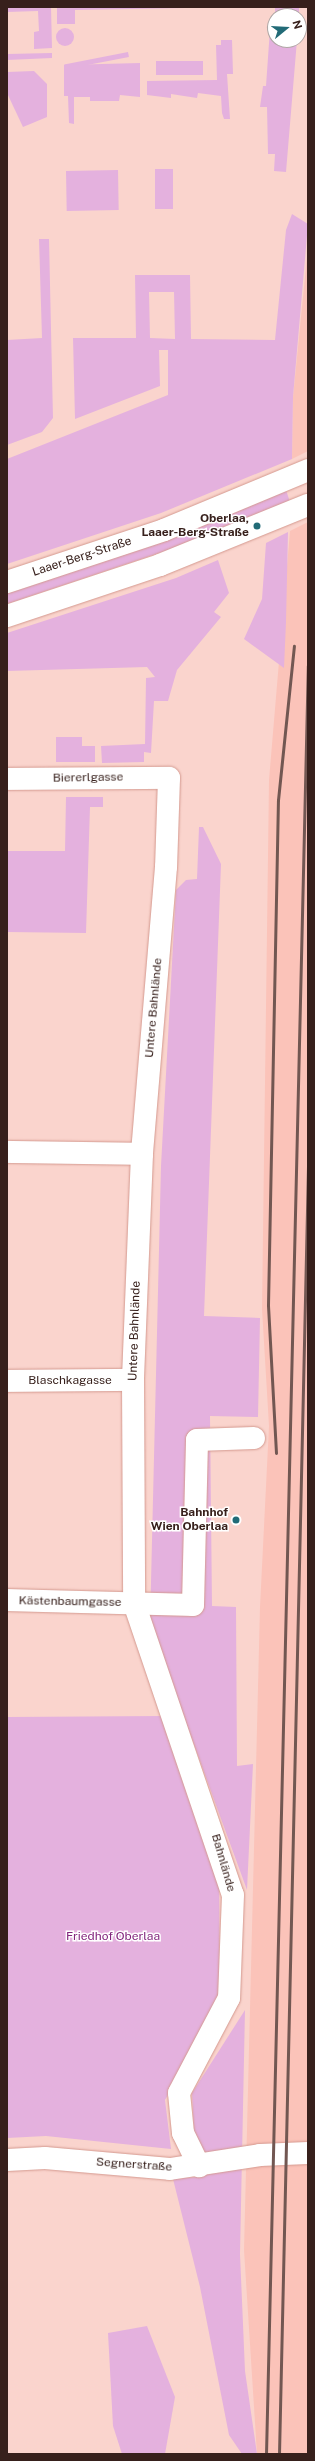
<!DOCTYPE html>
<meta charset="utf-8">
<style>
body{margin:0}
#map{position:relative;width:315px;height:2461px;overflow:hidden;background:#fad4cd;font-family:"Public Sans",sans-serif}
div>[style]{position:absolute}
.built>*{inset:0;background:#fbc3b9}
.green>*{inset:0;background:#e4b1de;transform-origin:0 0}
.round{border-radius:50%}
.roads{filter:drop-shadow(0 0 1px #d4998f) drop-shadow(0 0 1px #d4998f)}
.minor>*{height:22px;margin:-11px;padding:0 11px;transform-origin:11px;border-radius:11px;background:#fff}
.major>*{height:22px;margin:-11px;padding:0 11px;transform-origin:11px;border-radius:11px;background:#fff}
.rail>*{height:3px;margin:-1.5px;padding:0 1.5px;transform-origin:1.5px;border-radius:1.5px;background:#725752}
.dots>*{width:11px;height:11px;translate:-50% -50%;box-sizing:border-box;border:2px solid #fff;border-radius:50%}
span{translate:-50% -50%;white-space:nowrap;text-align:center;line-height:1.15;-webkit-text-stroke:3px #fff;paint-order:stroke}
.poi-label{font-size:12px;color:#37201c;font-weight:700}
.right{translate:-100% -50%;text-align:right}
.street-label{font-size:12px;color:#37201c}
.park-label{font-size:12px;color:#82257d}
.frame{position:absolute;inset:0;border:8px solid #37201c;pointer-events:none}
.north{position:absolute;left:267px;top:8px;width:40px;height:40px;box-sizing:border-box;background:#fff;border:1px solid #afa6a4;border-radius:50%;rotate:72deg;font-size:11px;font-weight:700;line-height:16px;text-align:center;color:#37201c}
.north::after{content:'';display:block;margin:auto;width:14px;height:18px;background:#226b77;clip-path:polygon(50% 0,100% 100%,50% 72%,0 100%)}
</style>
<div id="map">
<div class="built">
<i style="clip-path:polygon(308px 247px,308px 451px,292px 459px,293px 397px)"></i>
<i style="clip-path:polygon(308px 522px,308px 2454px,257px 2454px,244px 2250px,260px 1607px,269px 1426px,262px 1309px,269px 780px,290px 531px)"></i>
</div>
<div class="green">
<i style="clip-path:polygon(7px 7px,51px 7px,52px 48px,34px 49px,34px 32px,39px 31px,38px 11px,7px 12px)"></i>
<i style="clip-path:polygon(57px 7px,186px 7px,186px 8px,75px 10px,75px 24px,57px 24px)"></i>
<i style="clip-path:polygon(275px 7px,299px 7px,299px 16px,275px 16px,275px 40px,297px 40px,286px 172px,274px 171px,275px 154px,268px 154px,267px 107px,260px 107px,263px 86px,266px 86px,270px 29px,275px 29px)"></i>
<i class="round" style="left:56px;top:28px;width:18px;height:18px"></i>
<i style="clip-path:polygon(221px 40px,232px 40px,233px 74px,227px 74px,230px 119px,224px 119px,222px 113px,221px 96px,198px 93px,197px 98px,171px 94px,171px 98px,147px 95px,147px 81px,217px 80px,216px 45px,221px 45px)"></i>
<i style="left:128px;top:52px;width:5px;height:65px;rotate:79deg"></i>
<i style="clip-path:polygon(52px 53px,52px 58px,7px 60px,7px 54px)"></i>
<i style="left:203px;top:61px;width:14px;height:47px;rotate:90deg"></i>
<i style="clip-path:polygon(140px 63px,140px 97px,120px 95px,119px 101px,90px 101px,90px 97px,74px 97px,74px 124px,69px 123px,68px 96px,64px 96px,64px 65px)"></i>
<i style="clip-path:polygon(34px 71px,47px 84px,47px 117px,23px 127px,7px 93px,7px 72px)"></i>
<i style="left:155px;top:169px;width:18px;height:40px"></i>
<i style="left:118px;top:170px;width:40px;height:52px;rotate:89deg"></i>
<i style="clip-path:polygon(evenodd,292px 214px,308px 224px,293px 397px,292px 459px,161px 513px,7px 564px,7px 459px,168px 395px,168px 350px,159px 350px,160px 386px,75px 419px,73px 338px,136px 338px,135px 275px,190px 275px,191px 339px,275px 340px,286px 230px,292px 214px,149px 292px,174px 292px,175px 339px,150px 338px,149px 292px)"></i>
<i style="clip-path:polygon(39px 239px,49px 239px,53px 418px,42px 432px,7px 445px,7px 340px,42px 338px)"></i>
<i style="clip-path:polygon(286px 490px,290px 502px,174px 548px,7px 604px,7px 593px,170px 538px)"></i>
<i style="clip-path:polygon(288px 532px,286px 622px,284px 668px,244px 639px,262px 599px,266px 543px)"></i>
<i style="clip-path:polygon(218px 560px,229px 593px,214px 612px,221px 617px,177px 670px,168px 701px,154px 701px,151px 753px,144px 752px,144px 762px,102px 763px,101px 746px,145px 744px,146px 678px,155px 677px,147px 667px,7px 671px,7px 633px,176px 578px)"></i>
<i style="clip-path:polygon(56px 737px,82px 737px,82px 746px,95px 746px,95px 762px,56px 762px)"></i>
<i style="clip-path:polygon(66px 797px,103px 797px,103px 807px,90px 807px,86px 933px,7px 932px,7px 851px,65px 851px)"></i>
<i style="clip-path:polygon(199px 827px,203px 827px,221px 864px,204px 1316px,260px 1318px,258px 1417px,210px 1416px,212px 1606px,236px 1607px,237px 1766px,253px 1764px,247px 1890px,150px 1624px,161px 1166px,176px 890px,186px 880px,197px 879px)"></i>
<i style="clip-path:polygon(163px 1716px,219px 1870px,220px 2003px,165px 2100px,171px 2149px,46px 2136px,7px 2138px,7px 1717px)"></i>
<i style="clip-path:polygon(245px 2010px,240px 2254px,245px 2371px,257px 2454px,242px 2454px,229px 2435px,200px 2287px,173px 2179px,196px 2177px,192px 2093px)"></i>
<i style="clip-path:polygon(147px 2326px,175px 2397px,165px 2454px,122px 2454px,113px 2426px,108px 2333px)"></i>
</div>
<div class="roads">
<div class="minor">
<i style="left:7px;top:779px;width:162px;rotate:-0.4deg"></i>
<i style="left:169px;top:778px;width:89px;rotate:91.9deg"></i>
<i style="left:166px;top:867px;width:288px;rotate:94.8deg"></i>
<i style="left:142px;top:1154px;width:226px;rotate:92.3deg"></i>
<i style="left:133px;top:1380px;width:223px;rotate:89.7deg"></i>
<i style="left:134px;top:1603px;width:308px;rotate:71.3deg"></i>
<i style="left:233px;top:1895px;width:103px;rotate:92.2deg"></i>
<i style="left:229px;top:1998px;width:107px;rotate:117.8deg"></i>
<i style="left:179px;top:2093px;width:40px;rotate:84.3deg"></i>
<i style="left:183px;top:2133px;width:37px;rotate:64deg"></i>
<i style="left:7px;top:1152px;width:135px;rotate:0.8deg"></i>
<i style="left:7px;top:1381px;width:126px;rotate:-0.5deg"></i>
<i style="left:7px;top:1600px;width:186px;rotate:1.5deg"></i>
<i style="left:193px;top:1605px;width:165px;rotate:-88.6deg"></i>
<i style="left:197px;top:1440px;width:57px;rotate:-2deg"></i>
<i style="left:7px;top:2160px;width:38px;rotate:-3deg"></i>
<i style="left:45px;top:2158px;width:125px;rotate:5deg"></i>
<i style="left:170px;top:2169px;width:91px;rotate:-8.8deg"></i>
<i style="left:260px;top:2155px;width:48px;rotate:-2.4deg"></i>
</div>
<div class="major">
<i style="left:7px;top:582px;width:165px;rotate:-18.3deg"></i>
<i style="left:164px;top:530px;width:156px;rotate:-22.6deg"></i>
<i style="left:7px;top:616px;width:161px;rotate:-18.4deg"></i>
<i style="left:160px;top:565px;width:160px;rotate:-22.1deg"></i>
</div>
</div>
<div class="rail">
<i style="left:276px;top:1453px;width:148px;rotate:-93.1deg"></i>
<i style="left:268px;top:1305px;width:505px;rotate:-88.87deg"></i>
<i style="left:278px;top:800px;width:155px;rotate:-84.1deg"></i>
<i style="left:266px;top:2454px;width:1789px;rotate:-88.66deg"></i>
<i style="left:279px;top:2454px;width:1290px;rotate:-88.71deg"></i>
</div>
<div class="dots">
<i style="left:257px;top:526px;background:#226b77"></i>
<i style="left:236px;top:1520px;background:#226b77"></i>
</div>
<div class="poi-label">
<span class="right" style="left:249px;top:526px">Oberlaa,<br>Laaer-Berg-Straße</span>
<span class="right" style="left:228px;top:1520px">Bahnhof<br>Wien Oberlaa</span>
</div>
<div class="street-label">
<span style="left:82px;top:557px;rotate:-18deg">Laaer-Berg-Straße</span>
<span style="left:88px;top:778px;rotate:-1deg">Biererlgasse</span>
<span style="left:154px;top:1008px;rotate:-85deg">Untere Bahnlände</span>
<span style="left:135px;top:1331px;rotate:-88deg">Untere Bahnlände</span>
<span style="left:70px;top:1381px">Blaschkagasse</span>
<span style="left:70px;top:1602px;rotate:1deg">Kästenbaumgasse</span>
<span style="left:223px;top:1863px;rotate:74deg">Bahnlände</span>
<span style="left:134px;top:2165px;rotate:4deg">Segnerstraße</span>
</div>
<div class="park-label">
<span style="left:113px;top:1937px">Friedhof Oberlaa</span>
</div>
<div class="frame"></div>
<div class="north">N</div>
</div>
